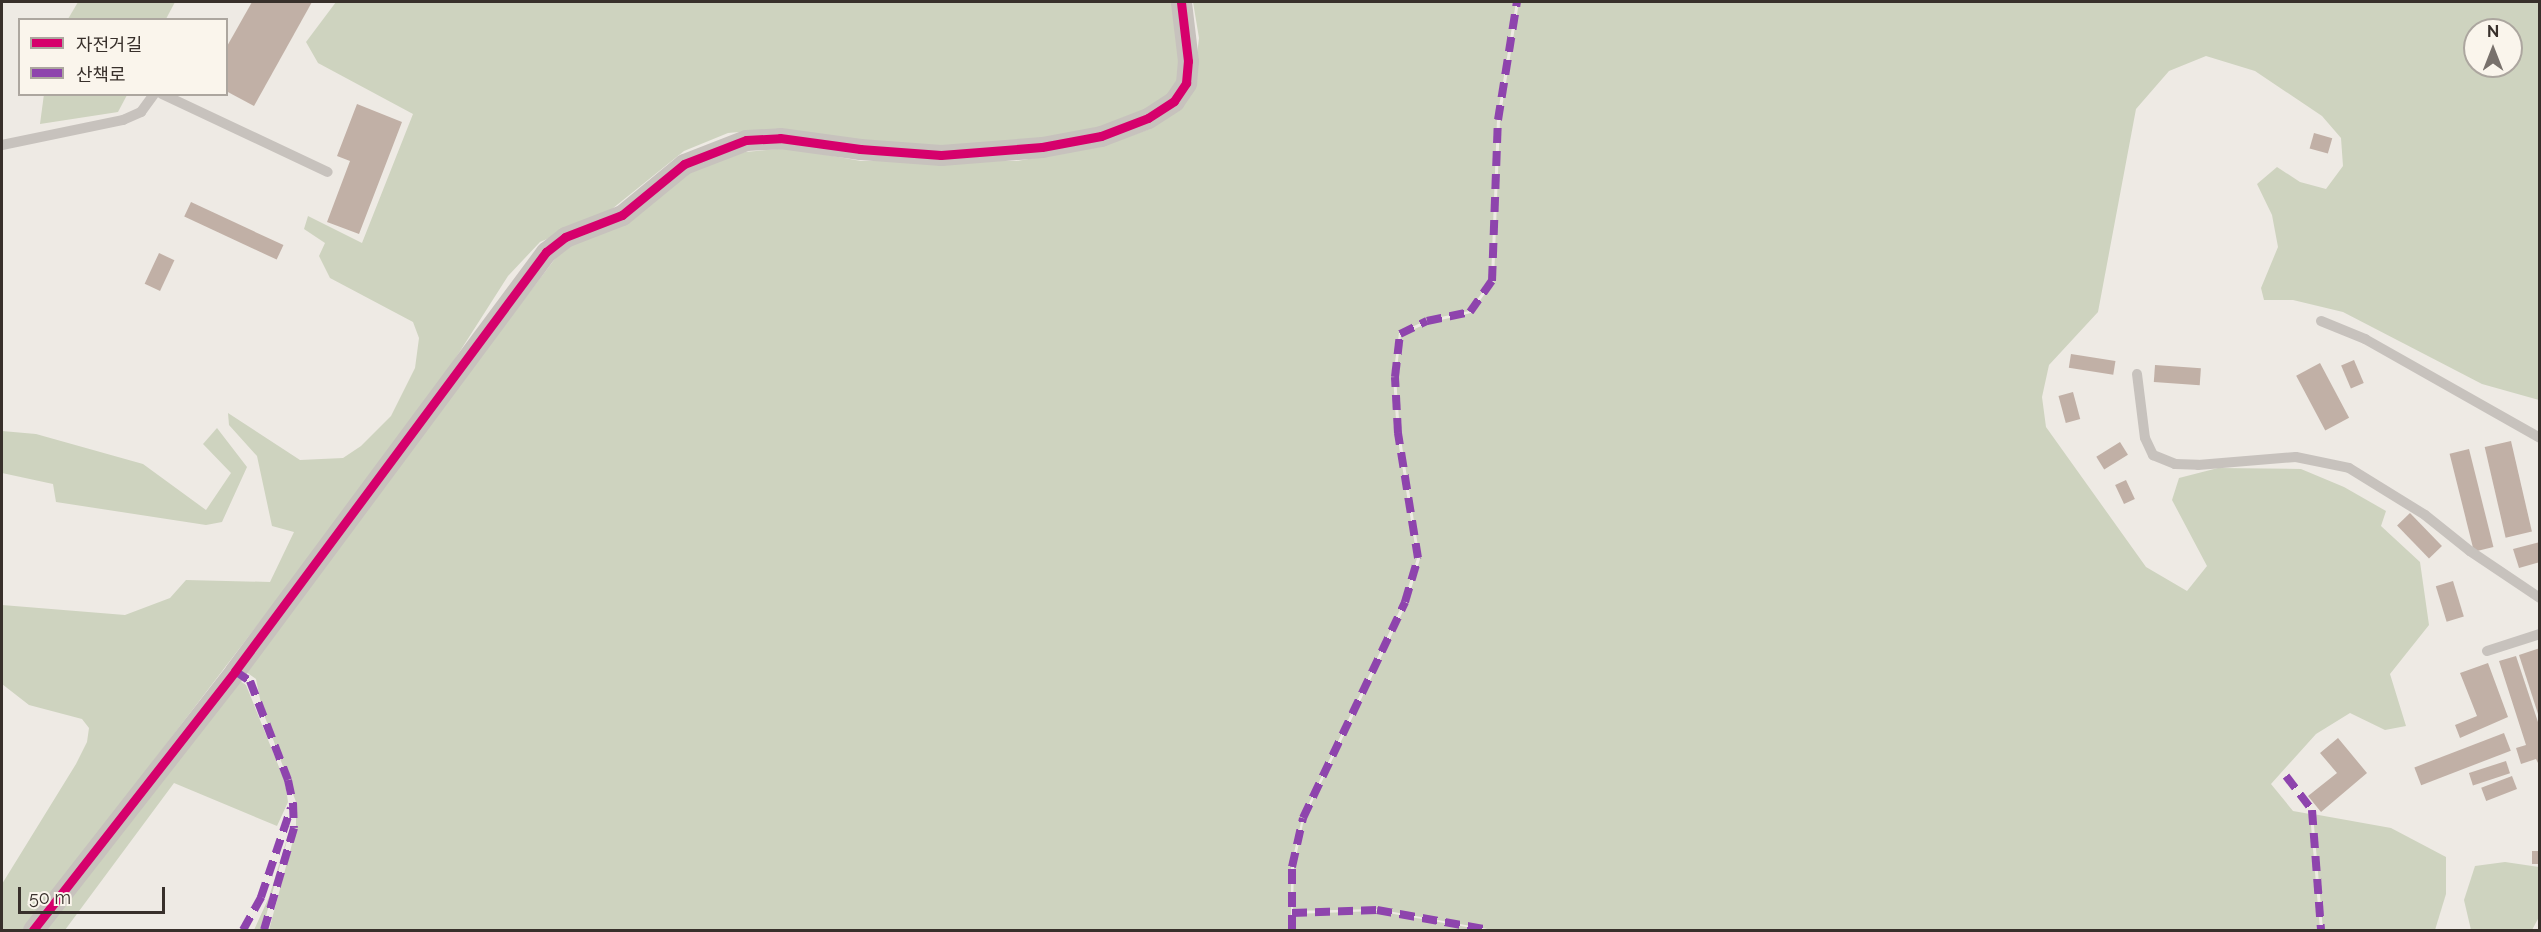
<!DOCTYPE html>
<meta charset="utf-8">
<style>
body{margin:0}
#map{position:relative;width:2541px;height:932px;overflow:hidden;background:#eeeae4;font-family:Raleway,"Noto Sans KR",sans-serif}
div>[style]{position:absolute}
.green>*{inset:0;background:#ced3bf}
.building>*{inset:0;background:#c1b0a6;transform-origin:0 0}
.lane>*{height:10px;margin:-5px;padding:0 5px;transform-origin:5px;border-radius:5px;background:#c7c2bd}
.street>*{height:21px;margin:-10.5px;padding:0 10.5px;transform-origin:10.5px;border-radius:10.5px;background:#c7c2bd}
.quiet>*{height:8px;margin-top:-4px;transform-origin:0;background:repeating-linear-gradient(90deg,#8e44ad 0 15px,transparent 0 23px)}
.cycleway>*{height:9px;margin:-4.5px;padding:0 4.5px;transform-origin:4.5px;border-radius:4.5px;background:#d6006c}
span{translate:-50% -50%;white-space:nowrap;text-align:center;line-height:1.15;-webkit-text-stroke:4.5px #faf5ec;paint-order:stroke}
.frame{position:absolute;inset:0;border:3px solid #38302b;pointer-events:none}
.legend{position:absolute;left:18px;top:18px;width:210px;height:78px;box-sizing:border-box;background:#faf5ec;border:2px solid #aca69f;margin:0;padding:8px 10px;list-style:none;font-size:18px;color:#38302b}
.legend li{display:flex;align-items:center;gap:12px;height:30px}
.legend b{width:30px;border:2px solid #aca69f}
.north{position:absolute;left:2463px;top:18px;width:60px;height:60px;box-sizing:border-box;background:#faf5ec;border:2px solid #aca69f;border-radius:50%;rotate:0deg;font-size:16px;font-weight:700;line-height:24px;text-align:center;color:#38302b}
.north::after{content:'';display:block;margin:auto;width:21px;height:27px;background:#78716c;clip-path:polygon(50% 0,100% 100%,50% 72%,0 100%)}
.scale{position:absolute;left:18px;top:887px;width:147px;height:27px;box-sizing:border-box;border:3px solid #38302b;border-top:0;padding-left:8px;font-size:18px;line-height:21px;white-space:nowrap;color:#38302b;-webkit-text-stroke:4px #faf5ec;paint-order:stroke}
</style>
<div id="map">
<div class="green">
<i style="clip-path:polygon(78px 2px,175px 2px,166px 19px,68px 19px)"></i>
<i style="clip-path:polygon(336px 2px,1174px 2px,1182px 62px,1178px 81px,1166px 100px,1102px 128px,1044px 141px,946px 149px,750px 131px,728px 133px,684px 151px,607px 213px,540px 242px,508px 276px,425px 406px,24px 930px,2px 930px,2px 884px,76px 764px,87px 742px,89px 728px,82px 719px,29px 705px,2px 684px,2px 605px,125px 615px,170px 598px,186px 580px,270px 582px,294px 532px,272px 526px,257px 456px,229px 425px,228px 413px,300px 460px,343px 458px,361px 446px,391px 416px,415px 368px,419px 338px,413px 322px,330px 278px,319px 256px,325px 243px,304px 229px,308px 216px,362px 243px,413px 114px,318px 63px,306px 42px)"></i>
<i style="clip-path:polygon(1193px 2px,1516px 2px,1497px 119px,1491px 280px,1469px 311px,1427px 320px,1399px 333px,1393px 377px,1397px 434px,1417px 558px,1404px 601px,1302px 818px,1291px 866px,1291px 930px,269px 930px,296px 829px,296px 802px,262px 709px,256px 679px,242px 669px,561px 251px,689px 169px,725px 154px,787px 148px,861px 161px,1017px 161px,1099px 147px,1150px 129px,1182px 108px,1193px 88px,1199px 38px)"></i>
<i style="clip-path:polygon(evenodd,1519px 2px,2539px 2px,2539px 400px,2482px 384px,2343px 312px,2293px 300px,2264px 300px,2261px 288px,2278px 247px,2272px 215px,2257px 184px,2277px 167px,2300px 182px,2326px 189px,2343px 166px,2341px 138px,2322px 116px,2255px 71px,2206px 56px,2169px 71px,2136px 109px,2098px 312px,2049px 365px,2042px 397px,2046px 427px,2146px 567px,2187px 591px,2207px 566px,2172px 500px,2179px 478px,2218px 468px,2301px 469px,2344px 487px,2386px 511px,2381px 526px,2420px 562px,2429px 625px,2390px 674px,2406px 726px,2385px 730px,2350px 713px,2316px 734px,2271px 784px,2293px 811px,2310px 814px,2320px 930px,1493px 930px,1377px 909px,1293px 911px,1294px 867px,1304px 819px,1407px 603px,1420px 559px,1400px 433px,1396px 377px,1401px 335px,1428px 323px,1471px 313px,1494px 281px,1500px 120px,1519px 2px,2475px 30px,2511px 30px,2511px 66px,2475px 66px,2475px 30px)"></i>
<i style="clip-path:polygon(44px 94px,127px 94px,127px 95px,118px 112px,40px 124px)"></i>
<i style="clip-path:polygon(217px 428px,247px 467px,222px 522px,206px 525px,56px 502px,53px 484px,2px 473px,2px 431px,36px 434px,143px 464px,206px 510px,231px 473px,203px 444px)"></i>
<i style="clip-path:polygon(236px 678px,246px 685px,285px 782px,288px 802px,277px 826px,174px 783px,65px 930px,40px 930px)"></i>
<i style="clip-path:polygon(2313px 814px,2391px 828px,2446px 857px,2446px 894px,2435px 930px,2323px 930px)"></i>
<i style="clip-path:polygon(291px 826px,262px 930px,254px 930px,269px 897px)"></i>
<i style="clip-path:polygon(2505px 862px,2539px 867px,2539px 917px,2532px 930px,2471px 930px,2464px 900px,2475px 866px)"></i>
<i style="clip-path:polygon(1377px 911px,1483px 930px,1485px 930px,1294px 930px,1293px 914px)"></i>
</div>
<div class="building">
<i style="clip-path:polygon(252px 2px,312px 2px,254px 106px,226px 91px,226px 48px)"></i>
<i style="clip-path:polygon(357px 104px,402px 122px,359px 234px,327px 222px,350px 161px,337px 156px)"></i>
<i style="left:2314px;top:133px;width:19px;height:16px;rotate:16deg"></i>
<i style="left:191px;top:202px;width:102px;height:16px;rotate:25deg"></i>
<i style="left:159px;top:253px;width:17px;height:34px;rotate:25deg"></i>
<i style="left:2071px;top:354px;width:45px;height:14px;rotate:9deg"></i>
<i style="left:2354px;top:360px;width:25px;height:14px;rotate:67deg"></i>
<i style="left:2320px;top:363px;width:62px;height:27px;rotate:62deg"></i>
<i style="left:2155px;top:365px;width:46px;height:17px;rotate:4deg"></i>
<i style="left:2073px;top:392px;width:28px;height:15px;rotate:75deg"></i>
<i style="left:2511px;top:441px;width:93px;height:27px;rotate:77deg"></i>
<i style="left:2120px;top:442px;width:15px;height:28px;rotate:58deg"></i>
<i style="left:2469px;top:449px;width:101px;height:20px;rotate:76deg"></i>
<i style="left:2126px;top:480px;width:21px;height:12px;rotate:65deg"></i>
<i style="left:2410px;top:513px;width:46px;height:18px;rotate:46deg"></i>
<i style="clip-path:polygon(2540px 542px,2540px 562px,2519px 568px,2513px 549px)"></i>
<i style="left:2453px;top:581px;width:37px;height:18px;rotate:73deg"></i>
<i style="clip-path:polygon(2540px 648px,2540px 717px,2539px 717px,2519px 655px)"></i>
<i style="clip-path:polygon(2516px 656px,2540px 728px,2540px 767px,2536px 759px,2521px 764px,2516px 748px,2526px 745px,2499px 661px)"></i>
<i style="clip-path:polygon(2488px 663px,2508px 717px,2460px 738px,2455px 725px,2477px 716px,2460px 673px)"></i>
<i style="left:2504px;top:733px;width:19px;height:96px;rotate:69deg"></i>
<i style="clip-path:polygon(2338px 738px,2367px 773px,2321px 812px,2308px 796px,2337px 773px,2320px 753px)"></i>
<i style="left:2506px;top:761px;width:13px;height:39px;rotate:72deg"></i>
<i style="left:2512px;top:776px;width:14px;height:33px;rotate:69deg"></i>
<i style="left:2532px;top:851px;width:8px;height:13px"></i>
</div>
<div class="lane">
<i style="left:162px;top:94px;width:183px;rotate:25.2deg"></i>
<i style="left:2px;top:145px;width:124px;rotate:-11.7deg"></i>
<i style="left:123px;top:120px;width:20px;rotate:-24deg"></i>
<i style="left:141px;top:112px;width:22px;rotate:-54deg"></i>
<i style="left:2321px;top:321px;width:48px;rotate:22.2deg"></i>
<i style="left:2365px;top:339px;width:201px;rotate:29.5deg"></i>
<i style="left:2137px;top:374px;width:64px;rotate:82.9deg"></i>
<i style="left:2145px;top:438px;width:19px;rotate:65deg"></i>
<i style="left:2153px;top:455px;width:24px;rotate:22deg"></i>
<i style="left:2175px;top:464px;width:23px;rotate:2deg"></i>
<i style="left:2198px;top:465px;width:98px;rotate:-4.7deg"></i>
<i style="left:2296px;top:457px;width:54px;rotate:11.7deg"></i>
<i style="left:2349px;top:468px;width:89px;rotate:31.7deg"></i>
<i style="left:2425px;top:515px;width:58px;rotate:38.7deg"></i>
<i style="left:2470px;top:551px;width:84px;rotate:33.9deg"></i>
<i style="left:2487px;top:651px;width:56px;rotate:-17.8deg"></i>
</div>
<div class="street">
<i style="left:33px;top:930px;width:328px;rotate:-52deg"></i>
<i style="left:235px;top:671px;width:522px;rotate:-53.42deg"></i>
<i style="left:546px;top:252px;width:24px;rotate:-38deg"></i>
<i style="left:565px;top:237px;width:61px;rotate:-21.1deg"></i>
<i style="left:622px;top:215px;width:80px;rotate:-39.4deg"></i>
<i style="left:684px;top:164px;width:66px;rotate:-21.2deg"></i>
<i style="left:746px;top:140px;width:34px;rotate:-3deg"></i>
<i style="left:780px;top:138px;width:81px;rotate:7.8deg"></i>
<i style="left:860px;top:149px;width:81px;rotate:4.2deg"></i>
<i style="left:941px;top:155px;width:101px;rotate:-4.5deg"></i>
<i style="left:1042px;top:147px;width:60px;rotate:-10.6deg"></i>
<i style="left:1101px;top:136px;width:50px;rotate:-21deg"></i>
<i style="left:1148px;top:118px;width:31px;rotate:-33deg"></i>
<i style="left:1174px;top:101px;width:22px;rotate:-56deg"></i>
<i style="left:1186px;top:83px;width:22px;rotate:-85deg"></i>
<i style="left:1188px;top:61px;width:59px;rotate:-96.8deg"></i>
</div>
<div class="quiet">
<i style="left:235px;top:671px;width:18px;rotate:34deg"></i>
<i style="left:250px;top:681px;width:106px;rotate:69deg"></i>
<i style="left:288px;top:780px;width:24px;rotate:78deg"></i>
<i style="left:293px;top:803px;width:25px;rotate:88deg"></i>
<i style="left:294px;top:828px;width:106px;rotate:106.4deg"></i>
<i style="left:2286px;top:776px;width:43px;rotate:52.6deg"></i>
<i style="left:2312px;top:810px;width:120px;rotate:85.7deg"></i>
<i style="left:1292px;top:913px;width:85px;rotate:-2deg"></i>
<i style="left:1377px;top:910px;width:114px;rotate:10.1deg"></i>
<i style="left:243px;top:930px;width:38px;rotate:-61deg"></i>
<i style="left:261px;top:897px;width:94px;rotate:-71.4deg"></i>
<i style="left:1292px;top:930px;width:63px;rotate:-90deg"></i>
<i style="left:1292px;top:867px;width:50px;rotate:-77.3deg"></i>
<i style="left:1303px;top:818px;width:239px;rotate:-64.7deg"></i>
<i style="left:1405px;top:602px;width:46px;rotate:-73.5deg"></i>
<i style="left:1418px;top:558px;width:127px;rotate:-99.1deg"></i>
<i style="left:1398px;top:433px;width:56px;rotate:-93.1deg"></i>
<i style="left:1395px;top:377px;width:43px;rotate:-83.4deg"></i>
<i style="left:1400px;top:334px;width:30px;rotate:-26deg"></i>
<i style="left:1427px;top:321px;width:44px;rotate:-11.8deg"></i>
<i style="left:1470px;top:312px;width:38px;rotate:-55deg"></i>
<i style="left:1492px;top:281px;width:161px;rotate:-87.9deg"></i>
<i style="left:1498px;top:120px;width:120px;rotate:-80.9deg"></i>
</div>
<div class="cycleway">
<i style="left:33px;top:930px;width:328px;rotate:-52deg"></i>
<i style="left:235px;top:671px;width:522px;rotate:-53.42deg"></i>
<i style="left:546px;top:252px;width:24px;rotate:-38deg"></i>
<i style="left:565px;top:237px;width:61px;rotate:-21.1deg"></i>
<i style="left:622px;top:215px;width:80px;rotate:-39.4deg"></i>
<i style="left:684px;top:164px;width:66px;rotate:-21.2deg"></i>
<i style="left:746px;top:140px;width:34px;rotate:-3deg"></i>
<i style="left:780px;top:138px;width:81px;rotate:7.8deg"></i>
<i style="left:860px;top:149px;width:81px;rotate:4.2deg"></i>
<i style="left:941px;top:155px;width:101px;rotate:-4.5deg"></i>
<i style="left:1042px;top:147px;width:60px;rotate:-10.6deg"></i>
<i style="left:1101px;top:136px;width:50px;rotate:-21deg"></i>
<i style="left:1148px;top:118px;width:31px;rotate:-33deg"></i>
<i style="left:1174px;top:101px;width:22px;rotate:-56deg"></i>
<i style="left:1186px;top:83px;width:22px;rotate:-85deg"></i>
<i style="left:1188px;top:61px;width:59px;rotate:-96.8deg"></i>
</div>
<div class="frame"></div>
<ul class="legend">
<li><b style="height:8px;background:#d6006c"></b>자전거길</li>
<li><b style="height:8px;background:#8e44ad"></b>산책로</li>
</ul>
<div class="north">N</div>
<div class="scale">50 m</div>
</div>
